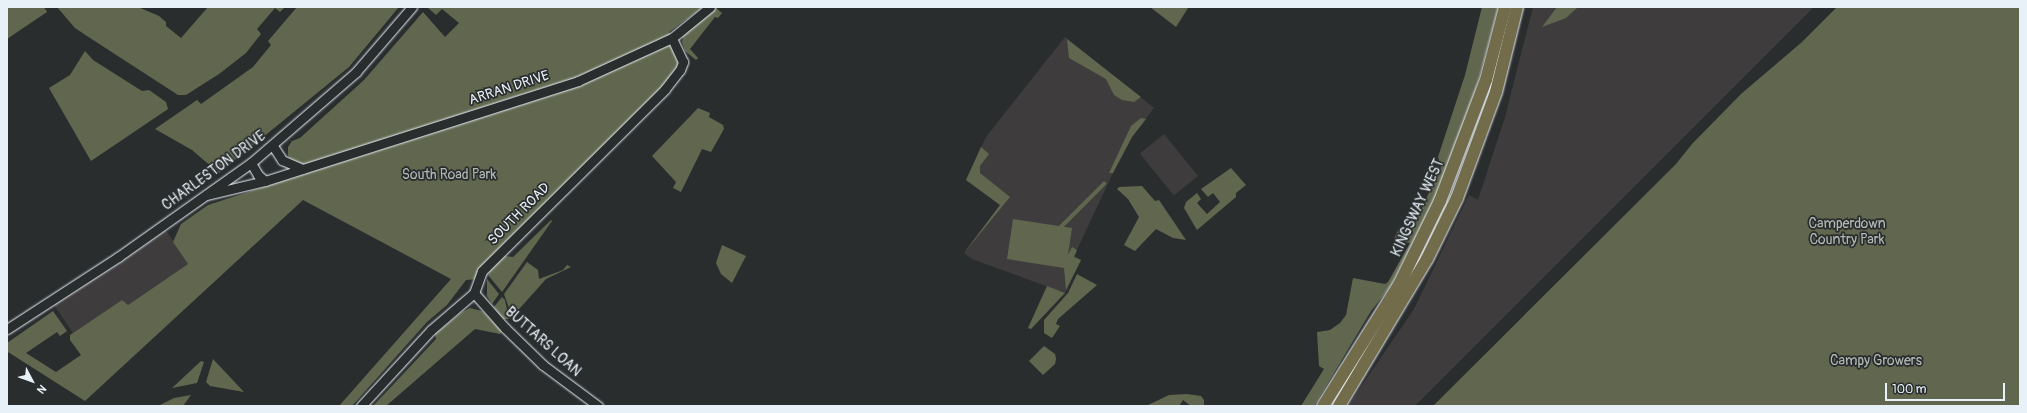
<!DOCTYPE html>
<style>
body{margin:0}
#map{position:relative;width:2027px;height:413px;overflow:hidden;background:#2a2d2e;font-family:Pangolin,sans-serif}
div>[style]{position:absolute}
.built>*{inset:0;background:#3f3c3e;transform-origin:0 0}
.green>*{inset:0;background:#61674e;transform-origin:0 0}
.roads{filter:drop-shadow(0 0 1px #e8f1f8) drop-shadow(0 0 1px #e8f1f8)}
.secondary>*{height:9px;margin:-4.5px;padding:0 4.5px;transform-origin:4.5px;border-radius:4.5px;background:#2a2d2e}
.highway>*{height:12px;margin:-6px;padding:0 6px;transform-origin:6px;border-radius:6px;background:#736c4b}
span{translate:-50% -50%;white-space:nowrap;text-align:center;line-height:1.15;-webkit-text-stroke:3.5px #2a2d2e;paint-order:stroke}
.street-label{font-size:14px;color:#e8f1f8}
.park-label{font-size:14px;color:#b2bab4}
.frame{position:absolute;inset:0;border:8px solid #e8f1f8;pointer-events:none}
.north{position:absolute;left:12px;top:361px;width:40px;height:40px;-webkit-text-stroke:3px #2a2d2e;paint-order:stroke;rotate:131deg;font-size:11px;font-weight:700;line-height:16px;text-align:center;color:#e8f1f8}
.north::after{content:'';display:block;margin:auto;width:14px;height:18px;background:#e8f1f8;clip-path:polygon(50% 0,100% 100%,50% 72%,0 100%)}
.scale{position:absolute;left:1885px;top:383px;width:120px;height:18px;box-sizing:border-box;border:2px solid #e8f1f8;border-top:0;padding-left:5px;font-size:12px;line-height:14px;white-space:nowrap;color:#e8f1f8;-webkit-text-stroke:3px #2a2d2e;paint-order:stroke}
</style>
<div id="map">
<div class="built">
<i style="clip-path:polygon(1533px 7px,1814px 7px,1415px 406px,1348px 406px,1414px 309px,1469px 195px,1478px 200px,1505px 117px)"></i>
<i style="clip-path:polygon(1065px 37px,1154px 108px,1132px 137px,1113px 173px,1074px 256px,1081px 260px,1065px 293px,972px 259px,964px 253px,1000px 205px,966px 180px,986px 137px)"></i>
<i style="left:1164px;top:134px;width:54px;height:31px;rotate:51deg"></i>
<i style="clip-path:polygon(166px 230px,188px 264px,128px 305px,122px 300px,73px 333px,54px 305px)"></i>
</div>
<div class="green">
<i style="clip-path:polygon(7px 7px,44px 7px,47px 12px,7px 39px)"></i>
<i style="clip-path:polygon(57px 7px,138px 7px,159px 16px,166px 22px,166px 26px,181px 38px,208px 7px,285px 7px,280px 12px,275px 8px,257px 29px,261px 34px,246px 53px,219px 74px,186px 95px,178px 95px,87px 36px,75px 28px)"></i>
<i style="clip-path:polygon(297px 7px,399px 7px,349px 67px,219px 173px,192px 150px,155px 129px,197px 100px,201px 104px,253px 67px,271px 45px,268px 41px)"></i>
<i style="clip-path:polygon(427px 7px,703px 7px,669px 32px,681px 53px,680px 70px,477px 279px,466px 280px,447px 305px,427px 322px,352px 406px,339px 406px,451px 279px,303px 200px,85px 401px,8px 352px,7px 343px,53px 311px,67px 331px,60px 336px,57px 332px,26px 353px,56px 372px,81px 355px,70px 340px,70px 335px,122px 300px,128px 305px,188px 264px,173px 242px,181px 224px,208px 205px,295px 177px,288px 155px,288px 147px,292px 141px,300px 138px,364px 80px,423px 12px,445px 37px,459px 23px,442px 9px,436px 15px)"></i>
<i style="clip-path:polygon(1150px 7px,1187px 7px,1188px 8px,1176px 27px)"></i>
<i style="clip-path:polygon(1482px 7px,1498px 7px,1479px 78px,1460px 138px,1435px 199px,1390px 287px,1371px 311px,1314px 406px,1301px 406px,1324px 369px,1319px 366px,1317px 332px,1330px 330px,1340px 323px,1346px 315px,1353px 278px,1385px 284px,1388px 282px,1410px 243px,1394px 240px,1396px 234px,1400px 227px,1412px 229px,1441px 167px,1438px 157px,1465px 75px)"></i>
<i style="clip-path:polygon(1557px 7px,1578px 7px,1566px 18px,1542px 27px)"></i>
<i style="clip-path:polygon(1837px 7px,2020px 7px,2020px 406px,1433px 406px,1676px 164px,1692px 144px,1741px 94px,1802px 42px)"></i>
<i style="clip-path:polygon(716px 8px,722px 13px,718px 18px,715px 17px,690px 49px,698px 58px,696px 60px,685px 51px,682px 42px,684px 32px)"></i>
<i style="clip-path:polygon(1067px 39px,1141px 97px,1134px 102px,1122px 100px,1114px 95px,1106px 79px,1069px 58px)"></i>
<i style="clip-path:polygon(85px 51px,93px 60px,142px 91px,149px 90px,166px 102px,168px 109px,91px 161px,49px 88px,70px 75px)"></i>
<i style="clip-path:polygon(698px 108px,710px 113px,709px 117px,723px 125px,724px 129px,711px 152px,702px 149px,681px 192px,673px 188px,676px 182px,652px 156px)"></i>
<i style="clip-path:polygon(1141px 118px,1146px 119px,1132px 137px,1113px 173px,1109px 173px,1131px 126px)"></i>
<i style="clip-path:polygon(981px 147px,989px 154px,980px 166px,980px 173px,1010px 197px,964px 253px,1000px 205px,966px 180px)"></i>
<i style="clip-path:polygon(1231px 168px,1246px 185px,1236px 193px,1236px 197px,1197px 230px,1184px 208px,1186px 202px,1197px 193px,1201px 199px,1197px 203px,1207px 214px,1220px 202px,1213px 193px,1208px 197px,1201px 189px)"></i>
<i style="left:1104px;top:181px;width:4px;height:68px;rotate:45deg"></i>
<i style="clip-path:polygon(1142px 186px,1155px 201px,1159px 200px,1186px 240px,1173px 238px,1156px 229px,1135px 251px,1124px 245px,1139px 217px,1128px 199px,1117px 189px,1119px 187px)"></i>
<i style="clip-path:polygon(1013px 219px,1072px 228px,1068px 255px,1072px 247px,1077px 250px,1074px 257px,1081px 260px,1066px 290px,1064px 268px,1007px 259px)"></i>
<i style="clip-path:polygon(551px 220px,552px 221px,502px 292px,488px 275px,491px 268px,505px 256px,513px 257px)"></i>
<i style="clip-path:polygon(722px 245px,746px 256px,732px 283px,721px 274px,716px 263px)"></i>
<i style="clip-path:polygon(527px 262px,538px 270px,539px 279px,563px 270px,567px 265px,571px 267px,546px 279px,512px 317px,504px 294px)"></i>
<i style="clip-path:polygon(1077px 274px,1097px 285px,1058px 319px,1056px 324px,1060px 326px,1052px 338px,1044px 333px,1044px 320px,1068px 293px)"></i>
<i style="clip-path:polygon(487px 279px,499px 294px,492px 304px,487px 296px)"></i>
<i style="clip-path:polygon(1047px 286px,1065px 293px,1031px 329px,1028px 328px)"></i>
<i style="clip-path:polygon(502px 297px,505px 300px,509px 319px,502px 319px,494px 307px)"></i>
<i style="clip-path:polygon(470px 308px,482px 311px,502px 331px,500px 334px,475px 329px,386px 406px,373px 406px,436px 339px,435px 334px,462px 312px)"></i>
<i style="clip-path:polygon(1044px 346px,1055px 354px,1056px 359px,1055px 364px,1043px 375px,1029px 361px)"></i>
<i style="clip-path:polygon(213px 359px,244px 392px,210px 386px,206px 382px)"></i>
<i style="clip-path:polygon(201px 361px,204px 362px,197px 383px,172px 388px)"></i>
<i style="clip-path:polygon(1187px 394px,1201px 396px,1204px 400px,1204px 406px,1191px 406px,1183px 400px,1179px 406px,1146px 406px,1169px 395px)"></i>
<i style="clip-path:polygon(191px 395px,183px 406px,158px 406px,174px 398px)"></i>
</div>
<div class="roads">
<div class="secondary">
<i style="left:273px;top:146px;width:17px;rotate:57deg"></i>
<i style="left:282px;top:160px;width:22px;rotate:24deg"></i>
<i style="left:251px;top:163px;width:14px;rotate:60deg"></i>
<i style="left:258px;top:175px;width:9px;rotate:41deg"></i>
<i style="left:206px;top:195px;width:61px;rotate:-13.3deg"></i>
<i style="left:265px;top:181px;width:329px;rotate:-17.7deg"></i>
<i style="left:578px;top:81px;width:103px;rotate:-24.6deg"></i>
<i style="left:672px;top:38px;width:49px;rotate:-39.2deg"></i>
<i style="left:474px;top:293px;width:47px;rotate:48.5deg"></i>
<i style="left:505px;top:328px;width:53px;rotate:44.2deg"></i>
<i style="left:543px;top:365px;width:69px;rotate:36.7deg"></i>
<i style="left:7px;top:329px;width:132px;rotate:-33deg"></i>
<i style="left:118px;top:257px;width:163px;rotate:-35.3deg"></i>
<i style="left:251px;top:163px;width:139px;rotate:-40.9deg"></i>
<i style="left:356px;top:72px;width:86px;rotate:-49.3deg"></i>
<i style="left:361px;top:406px;width:103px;rotate:-47.4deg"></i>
<i style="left:431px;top:330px;width:57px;rotate:-40.7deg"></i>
<i style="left:474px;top:293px;width:23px;rotate:-70deg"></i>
<i style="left:482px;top:271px;width:258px;rotate:-44.8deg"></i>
<i style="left:665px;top:89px;width:24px;rotate:-52deg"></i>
<i style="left:680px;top:70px;width:9px;rotate:-69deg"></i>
<i style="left:683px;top:62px;width:26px;rotate:-115deg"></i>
</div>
<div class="highway">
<i style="left:1323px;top:406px;width:143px;rotate:-57.9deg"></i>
<i style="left:1399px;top:285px;width:93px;rotate:-64deg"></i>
<i style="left:1440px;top:201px;width:129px;rotate:-69.2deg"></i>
<i style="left:1486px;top:80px;width:75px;rotate:-75.4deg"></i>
<i style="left:1339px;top:406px;width:171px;rotate:-59.1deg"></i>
<i style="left:1427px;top:259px;width:68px;rotate:-63.8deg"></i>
<i style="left:1457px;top:198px;width:113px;rotate:-69.8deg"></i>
<i style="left:1496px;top:92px;width:88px;rotate:-76.1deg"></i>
</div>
</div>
<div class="street-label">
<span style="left:509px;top:88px;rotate:-18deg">ARRAN DRIVE</span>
<span style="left:214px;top:171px;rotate:-36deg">CHARLESTON DRIVE</span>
<span style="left:1418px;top:208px;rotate:-65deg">KINGSWAY WEST</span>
<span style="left:519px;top:214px;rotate:-45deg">SOUTH ROAD</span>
<span style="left:543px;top:342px;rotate:42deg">BUTTARS LOAN</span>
</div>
<div class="park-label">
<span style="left:449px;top:175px">South Road Park</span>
<span style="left:1847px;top:232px">Camperdown<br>Country Park</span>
<span style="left:1876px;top:361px">Campy Growers</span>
</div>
<div class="frame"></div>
<div class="north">N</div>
<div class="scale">100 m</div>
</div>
